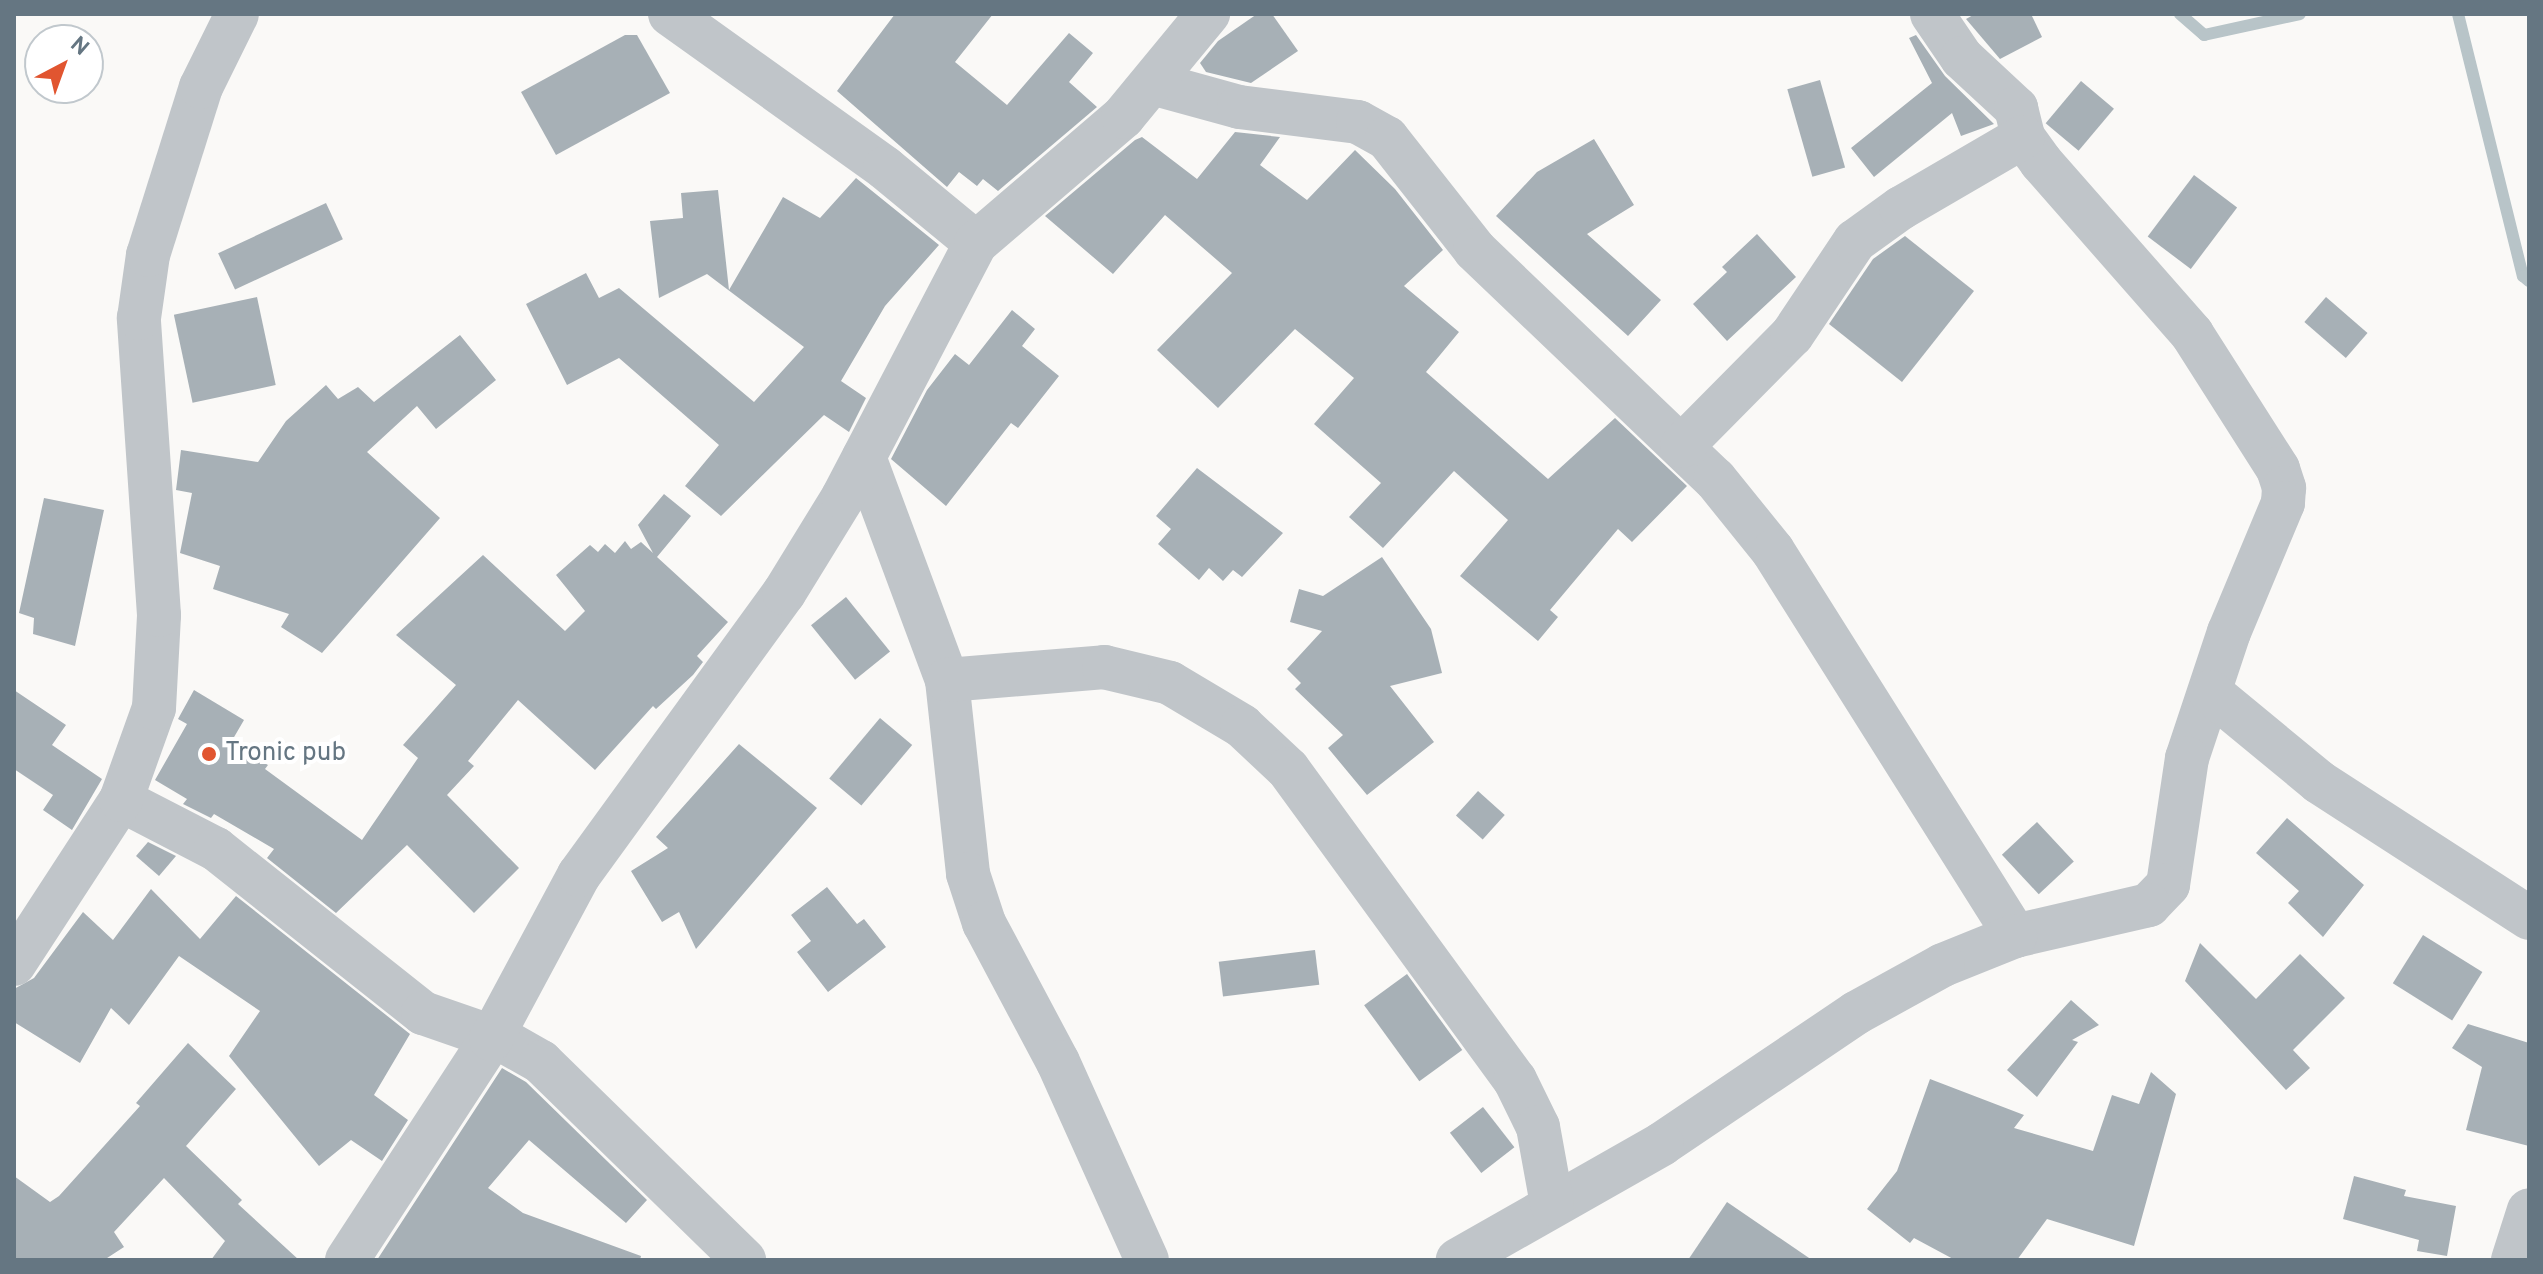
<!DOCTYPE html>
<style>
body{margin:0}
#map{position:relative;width:2543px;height:1274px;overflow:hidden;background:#faf9f7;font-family:Overpass,sans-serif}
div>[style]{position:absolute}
.stream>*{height:12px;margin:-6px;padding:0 6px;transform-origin:6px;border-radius:6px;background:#b8c4c8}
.building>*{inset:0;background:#a7b0b6;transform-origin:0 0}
.minor>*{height:44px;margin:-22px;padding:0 22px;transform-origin:22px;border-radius:22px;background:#c0c5c9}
.dots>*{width:22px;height:22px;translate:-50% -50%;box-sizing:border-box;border:4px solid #fff;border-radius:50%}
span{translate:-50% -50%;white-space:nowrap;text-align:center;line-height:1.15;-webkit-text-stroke:8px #fff;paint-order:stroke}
.poi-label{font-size:26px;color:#657682}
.left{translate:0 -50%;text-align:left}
.frame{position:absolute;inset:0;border:16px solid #657682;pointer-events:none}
.north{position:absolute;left:24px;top:24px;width:80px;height:80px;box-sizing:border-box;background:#fff;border:2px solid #c1c8cd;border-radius:50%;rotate:41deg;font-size:22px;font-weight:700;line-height:32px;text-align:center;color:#657682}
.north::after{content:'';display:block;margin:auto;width:28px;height:36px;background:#e15530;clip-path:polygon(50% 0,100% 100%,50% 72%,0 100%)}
</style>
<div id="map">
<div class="stream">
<i style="left:2180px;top:14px;width:32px;rotate:41deg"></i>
<i style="left:2204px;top:35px;width:98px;rotate:-12.3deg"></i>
<i style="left:2458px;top:14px;width:270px;rotate:76.1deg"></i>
<i style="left:2523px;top:276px;width:8px;rotate:40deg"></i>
</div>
<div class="building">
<i style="clip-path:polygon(895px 14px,993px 14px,955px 62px,1007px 105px,1069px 33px,1093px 53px,1069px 82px,1097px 107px,998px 191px,983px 179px,977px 186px,959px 172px,947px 187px,837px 91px)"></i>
<i style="clip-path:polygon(1257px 14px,1272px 14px,1298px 51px,1251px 83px,1206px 72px,1200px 63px,1218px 41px)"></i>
<i style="clip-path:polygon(1975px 14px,2031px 14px,2042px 37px,2000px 59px,1966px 19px)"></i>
<i style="clip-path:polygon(625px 35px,637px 35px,670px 93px,556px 155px,521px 92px)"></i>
<i style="clip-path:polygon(1916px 35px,1945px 76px,1994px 124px,1961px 136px,1952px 113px,1874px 177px,1851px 148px,1932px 83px,1909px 38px)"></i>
<i style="left:1820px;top:80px;width:91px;height:34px;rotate:74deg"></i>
<i style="left:2081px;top:81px;width:43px;height:55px;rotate:40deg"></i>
<i style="clip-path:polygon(1235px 132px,1280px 137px,1260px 165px,1307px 200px,1355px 150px,1395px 189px,1443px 250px,1404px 286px,1459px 332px,1426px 372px,1548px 479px,1615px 418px,1687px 486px,1632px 542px,1618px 529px,1550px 610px,1558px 617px,1538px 641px,1460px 576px,1508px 520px,1454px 471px,1383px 548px,1349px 517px,1381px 483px,1314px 424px,1354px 378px,1295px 329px,1218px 408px,1157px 350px,1232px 273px,1165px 215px,1113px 274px,1045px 216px,1135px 140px,1142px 137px,1197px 179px)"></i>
<i style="clip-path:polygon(1594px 139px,1634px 205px,1587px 234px,1661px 300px,1628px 336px,1496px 216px,1537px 172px)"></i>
<i style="left:2194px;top:175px;width:54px;height:77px;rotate:37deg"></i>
<i style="clip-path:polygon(856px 178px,939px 245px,885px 306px,841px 381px,866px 398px,849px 432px,824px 415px,721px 516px,685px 486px,719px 445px,619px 358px,567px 385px,526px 304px,586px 273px,599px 298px,619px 288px,754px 402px,804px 347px,707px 274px,659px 298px,650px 221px,683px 218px,681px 193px,718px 190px,729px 290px,783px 197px,820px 218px)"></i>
<i style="left:326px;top:203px;width:40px;height:119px;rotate:65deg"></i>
<i style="clip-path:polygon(1757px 234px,1796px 277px,1727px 341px,1693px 304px,1727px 272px,1722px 267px)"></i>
<i style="clip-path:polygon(1905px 236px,1974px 291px,1902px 382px,1829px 324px,1873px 259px)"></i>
<i style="left:257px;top:297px;width:90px;height:85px;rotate:78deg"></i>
<i style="left:2326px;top:297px;width:55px;height:33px;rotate:41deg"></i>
<i style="clip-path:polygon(1012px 310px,1035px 329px,1022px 346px,1059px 376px,1018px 428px,1011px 423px,946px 506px,891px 459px,927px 390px,955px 354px,969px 365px)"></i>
<i style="clip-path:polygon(460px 335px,496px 380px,436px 429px,417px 406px,367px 452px,440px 518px,322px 653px,281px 627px,289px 614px,213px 589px,220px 566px,180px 553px,192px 493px,176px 490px,181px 450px,258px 462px,286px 421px,326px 385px,338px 399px,358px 387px,374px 402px)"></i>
<i style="clip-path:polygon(1197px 468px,1283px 533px,1242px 577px,1233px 570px,1223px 581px,1209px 568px,1199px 580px,1158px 544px,1171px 529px,1156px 516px)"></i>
<i style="clip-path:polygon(664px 494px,691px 516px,657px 557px,728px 622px,697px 656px,703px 662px,693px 675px,656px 709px,653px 706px,595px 770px,518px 700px,468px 761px,474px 766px,447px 795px,519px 868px,474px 913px,407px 845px,336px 913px,267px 858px,274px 849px,214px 814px,211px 818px,183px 804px,187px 799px,155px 780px,187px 724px,178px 719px,194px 690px,244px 720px,230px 744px,268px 765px,265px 769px,362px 840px,418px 758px,403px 745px,456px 685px,396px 635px,483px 555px,565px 631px,585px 611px,556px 575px,590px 545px,598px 552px,605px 544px,615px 553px,625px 541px,631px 549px,641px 542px,653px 553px,638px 525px)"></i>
<i style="clip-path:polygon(44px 498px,104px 510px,75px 646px,33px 634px,34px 618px,19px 613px)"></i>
<i style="clip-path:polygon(1382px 557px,1431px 629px,1442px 673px,1390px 686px,1434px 742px,1367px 795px,1328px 748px,1343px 735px,1295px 689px,1301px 683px,1287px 669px,1322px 631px,1290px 622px,1299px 589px,1323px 596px)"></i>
<i style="left:846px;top:597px;width:70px;height:45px;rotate:51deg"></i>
<i style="clip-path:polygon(14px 690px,66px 725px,52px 745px,102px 779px,72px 830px,43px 810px,53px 795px,14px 769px)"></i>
<i style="left:880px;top:718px;width:42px;height:79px;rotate:40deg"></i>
<i style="clip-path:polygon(739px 744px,817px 808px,696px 949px,679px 912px,662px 922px,631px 871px,668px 848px,656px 837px)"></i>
<i style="left:1478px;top:791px;width:36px;height:33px;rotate:42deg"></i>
<i style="clip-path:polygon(2287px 818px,2364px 885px,2323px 937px,2288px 903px,2299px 891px,2256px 853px)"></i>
<i style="left:2037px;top:822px;width:54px;height:48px;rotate:47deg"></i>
<i style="clip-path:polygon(148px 842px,176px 856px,159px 876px,136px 856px)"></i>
<i style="clip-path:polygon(827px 887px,857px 924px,864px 919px,886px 947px,828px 992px,797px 952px,811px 941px,791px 915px)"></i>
<i style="clip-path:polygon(151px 889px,200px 939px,236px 896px,410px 1034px,374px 1095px,408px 1120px,382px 1161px,351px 1140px,319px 1166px,229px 1056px,260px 1011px,179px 956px,129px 1025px,111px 1008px,80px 1063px,14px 1022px,14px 989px,34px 978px,83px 912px,113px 940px)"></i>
<i style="left:2423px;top:935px;width:70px;height:57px;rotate:32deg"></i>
<i style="clip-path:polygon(2200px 943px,2256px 999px,2300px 954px,2345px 998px,2293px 1050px,2310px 1068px,2286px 1090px,2185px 981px)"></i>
<i style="left:1315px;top:950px;width:35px;height:97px;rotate:83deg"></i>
<i style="left:1407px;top:974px;width:94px;height:53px;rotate:54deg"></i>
<i style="clip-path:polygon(2071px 1000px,2099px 1025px,2072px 1040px,2078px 1042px,2037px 1097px,2007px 1070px)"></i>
<i style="clip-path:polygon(2468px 1024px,2529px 1043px,2529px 1146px,2466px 1130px,2482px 1067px,2452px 1048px)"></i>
<i style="clip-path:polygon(188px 1043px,236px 1089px,186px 1146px,242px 1200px,238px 1204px,299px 1260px,211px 1260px,225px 1241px,164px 1178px,114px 1232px,124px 1247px,104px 1260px,14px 1260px,14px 1176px,50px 1202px,59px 1196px,140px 1106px,136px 1103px)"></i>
<i style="clip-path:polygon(502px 1068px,526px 1082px,647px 1200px,626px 1223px,529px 1140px,488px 1188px,523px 1213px,641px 1256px,640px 1260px,377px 1260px)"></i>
<i style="clip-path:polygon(2151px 1072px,2176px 1094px,2134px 1246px,2047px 1219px,2017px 1260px,1955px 1260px,1914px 1238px,1910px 1243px,1867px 1209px,1897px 1171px,1930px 1079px,2024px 1115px,2014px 1128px,2093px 1151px,2112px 1095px,2139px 1104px)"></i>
<i style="left:1483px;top:1107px;width:51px;height:42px;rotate:52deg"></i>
<i style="clip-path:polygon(2354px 1176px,2406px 1190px,2404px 1196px,2456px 1206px,2447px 1256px,2417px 1251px,2419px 1240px,2343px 1219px)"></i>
<i style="clip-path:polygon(1727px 1202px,1812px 1260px,1688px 1260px)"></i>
</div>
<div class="minor">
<i style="left:670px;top:14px;width:264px;rotate:35.6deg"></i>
<i style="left:885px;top:168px;width:118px;rotate:39.5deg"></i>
<i style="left:1932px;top:14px;width:53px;rotate:55.7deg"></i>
<i style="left:1962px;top:58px;width:74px;rotate:42.8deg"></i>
<i style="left:2016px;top:108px;width:30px;rotate:76deg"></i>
<i style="left:2023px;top:137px;width:31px;rotate:54deg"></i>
<i style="left:2041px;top:162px;width:229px;rotate:48.7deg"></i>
<i style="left:2192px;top:334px;width:160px;rotate:57.5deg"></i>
<i style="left:2278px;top:469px;width:20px;rotate:72deg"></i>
<i style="left:2284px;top:488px;width:15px;rotate:94deg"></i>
<i style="left:2283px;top:503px;width:140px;rotate:112.7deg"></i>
<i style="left:2229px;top:632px;width:133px;rotate:108.4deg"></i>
<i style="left:2187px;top:758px;width:128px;rotate:98.5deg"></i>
<i style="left:2168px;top:885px;width:28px;rotate:134deg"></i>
<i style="left:2149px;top:905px;width:138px;rotate:167deg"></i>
<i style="left:1152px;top:83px;width:90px;rotate:15.4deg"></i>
<i style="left:1239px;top:107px;width:120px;rotate:7.2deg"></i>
<i style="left:1358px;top:122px;width:33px;rotate:29deg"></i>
<i style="left:1387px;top:138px;width:142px;rotate:51.8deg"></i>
<i style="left:1475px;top:250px;width:332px;rotate:43.7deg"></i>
<i style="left:1715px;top:479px;width:92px;rotate:51.1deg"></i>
<i style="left:1773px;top:551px;width:455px;rotate:57.8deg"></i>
<i style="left:2015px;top:936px;width:78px;rotate:158.1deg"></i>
<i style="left:1943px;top:965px;width:99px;rotate:151.1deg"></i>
<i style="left:1856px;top:1013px;width:234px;rotate:146deg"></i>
<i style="left:1662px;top:1144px;width:235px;rotate:150.4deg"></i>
<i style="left:1682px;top:446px;width:156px;rotate:-45.3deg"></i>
<i style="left:1792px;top:335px;width:113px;rotate:-56.2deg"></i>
<i style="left:1855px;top:241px;width:57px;rotate:-35.7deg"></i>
<i style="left:1901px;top:208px;width:141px;rotate:-30.2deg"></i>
<i style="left:864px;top:457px;width:238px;rotate:69.6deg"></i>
<i style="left:947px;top:680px;width:195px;rotate:83.8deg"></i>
<i style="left:968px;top:874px;width:52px;rotate:71.9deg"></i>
<i style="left:984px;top:923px;width:157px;rotate:62deg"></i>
<i style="left:1058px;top:1062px;width:217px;rotate:65.8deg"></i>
<i style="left:947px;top:680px;width:158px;rotate:-4.7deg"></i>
<i style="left:1104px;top:667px;width:68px;rotate:13.6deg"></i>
<i style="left:1170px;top:683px;width:84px;rotate:30.8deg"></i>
<i style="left:1242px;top:726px;width:63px;rotate:43.1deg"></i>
<i style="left:1288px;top:769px;width:385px;rotate:53.9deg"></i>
<i style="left:1515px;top:1080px;width:52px;rotate:63.9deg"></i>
<i style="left:1538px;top:1127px;width:78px;rotate:79.7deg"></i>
<i style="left:2210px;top:692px;width:141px;rotate:39.5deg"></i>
<i style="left:2319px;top:782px;width:250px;rotate:32.9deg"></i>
<i style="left:121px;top:800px;width:107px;rotate:27.3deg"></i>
<i style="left:216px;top:849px;width:264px;rotate:38.4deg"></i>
<i style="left:423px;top:1013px;width:86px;rotate:19.1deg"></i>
<i style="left:504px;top:1041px;width:43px;rotate:29.6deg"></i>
<i style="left:541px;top:1062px;width:284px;rotate:44.3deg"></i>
<i style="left:14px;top:964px;width:196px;rotate:-56.9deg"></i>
<i style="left:121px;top:800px;width:98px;rotate:-70.3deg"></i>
<i style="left:154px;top:708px;width:93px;rotate:-86.9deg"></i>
<i style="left:159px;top:615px;width:298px;rotate:-93.9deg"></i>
<i style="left:139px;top:318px;width:64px;rotate:-81.9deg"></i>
<i style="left:148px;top:255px;width:176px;rotate:-72.5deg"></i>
<i style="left:201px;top:87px;width:81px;rotate:-63.7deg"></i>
<i style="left:347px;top:1260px;width:264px;rotate:-56.9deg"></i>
<i style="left:491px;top:1039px;width:186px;rotate:-61.8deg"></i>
<i style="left:579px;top:875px;width:349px;rotate:-54deg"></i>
<i style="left:784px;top:593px;width:113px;rotate:-58.4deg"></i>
<i style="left:843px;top:497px;width:287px;rotate:-62.4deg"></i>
<i style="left:976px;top:243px;width:194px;rotate:-40.6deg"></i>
<i style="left:1123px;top:117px;width:134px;rotate:-50.5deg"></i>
<i style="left:2513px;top:1260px;width:52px;rotate:-72.3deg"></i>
</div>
<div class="dots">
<i style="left:209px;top:754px;background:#e15530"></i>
</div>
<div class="poi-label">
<span class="left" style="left:225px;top:754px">Tronic pub</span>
</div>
<div class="frame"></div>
<div class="north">N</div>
</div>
